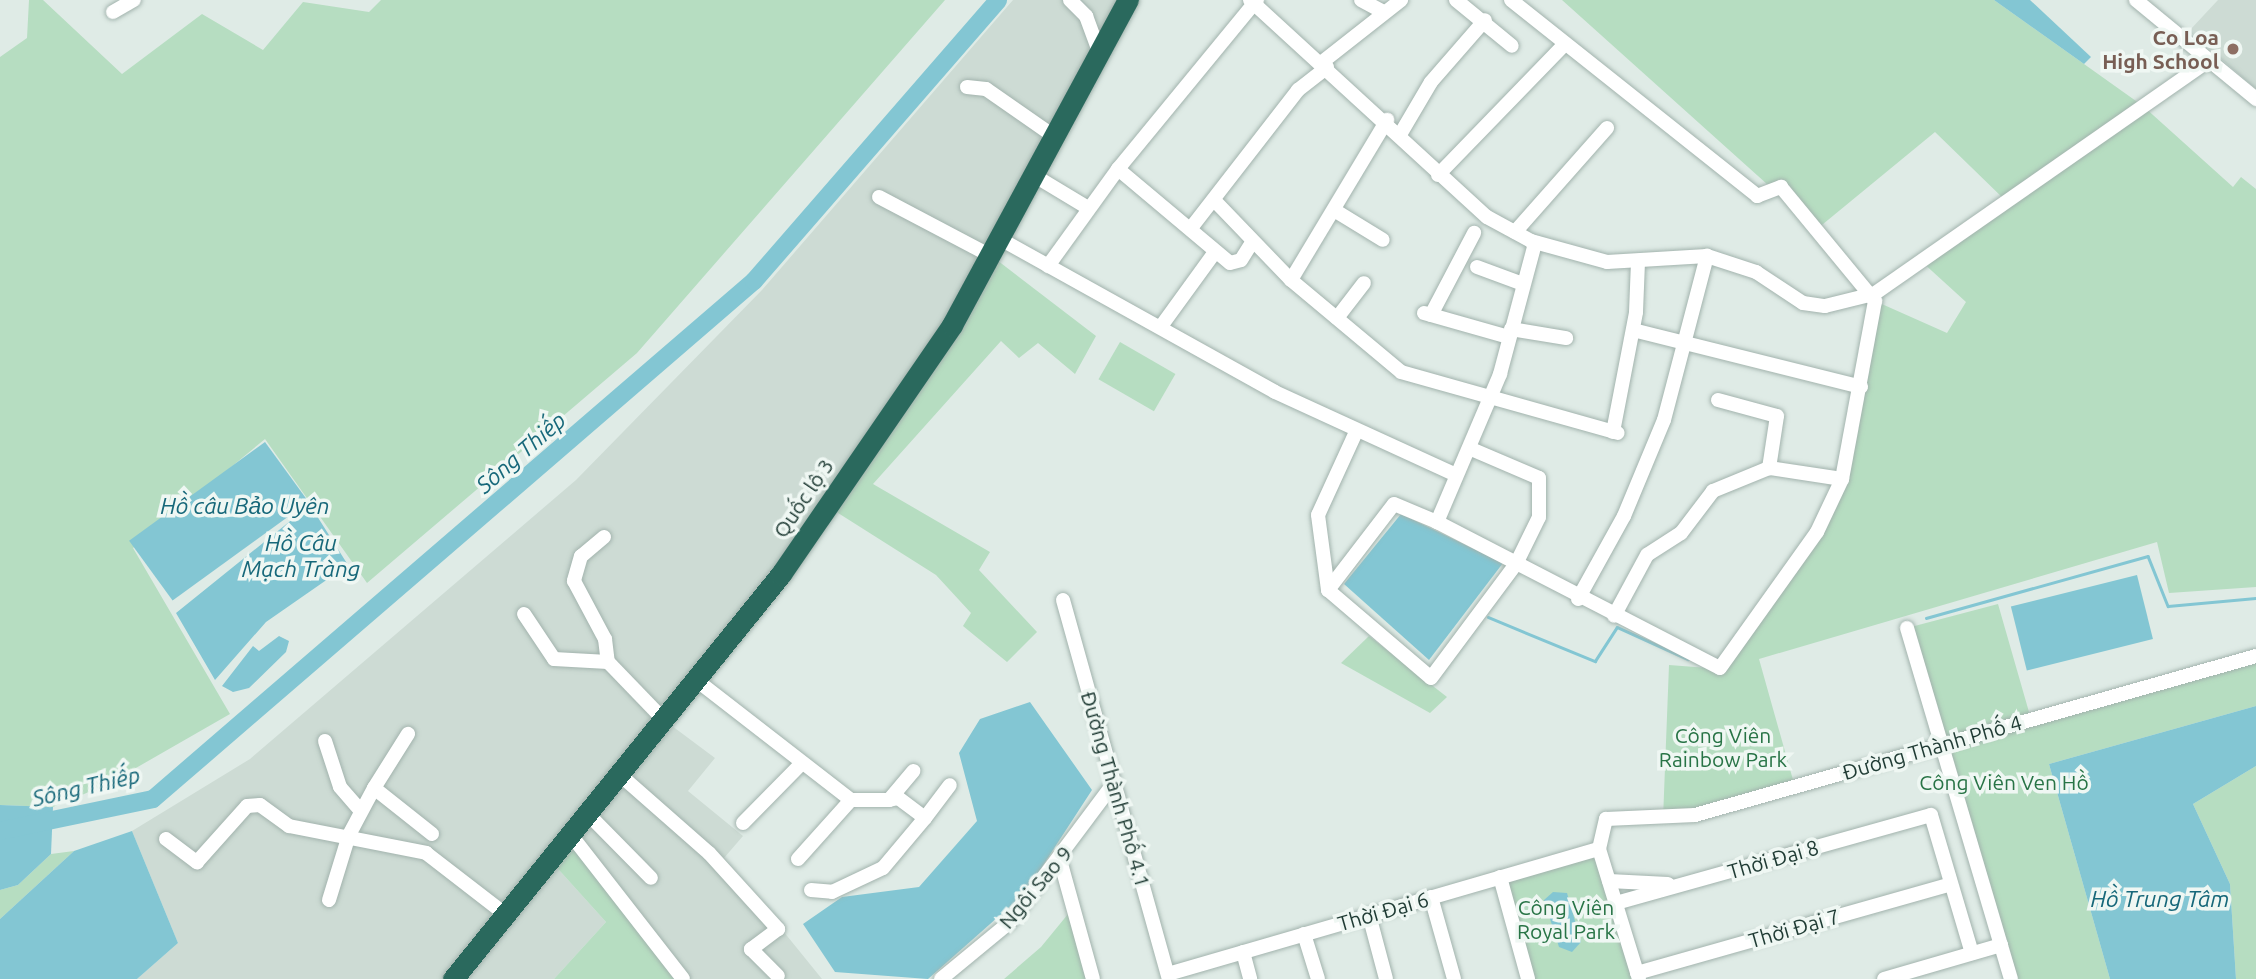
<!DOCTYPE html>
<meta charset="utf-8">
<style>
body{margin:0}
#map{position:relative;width:2256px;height:979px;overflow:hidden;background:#dfebe6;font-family:Ubuntu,sans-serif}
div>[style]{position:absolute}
.built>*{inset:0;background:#cddbd4}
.green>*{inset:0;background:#b6ddc1;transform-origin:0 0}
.water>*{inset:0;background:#83c6d3;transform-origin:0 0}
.stream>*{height:2.5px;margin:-1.25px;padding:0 1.25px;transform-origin:1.25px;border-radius:1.25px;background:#83c6d3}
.river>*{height:18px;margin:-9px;padding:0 9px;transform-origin:9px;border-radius:9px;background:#83c6d3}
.roads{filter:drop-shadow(0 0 2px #a2b3ad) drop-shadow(0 0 2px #a2b3ad)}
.minor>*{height:14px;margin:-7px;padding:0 7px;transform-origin:7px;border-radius:7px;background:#fff}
.highway>*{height:21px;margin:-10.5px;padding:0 10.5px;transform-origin:10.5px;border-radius:10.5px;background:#2a695d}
.dots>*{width:19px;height:19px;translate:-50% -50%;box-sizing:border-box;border:4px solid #eff7f3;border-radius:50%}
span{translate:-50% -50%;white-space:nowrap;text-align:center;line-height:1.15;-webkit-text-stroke:7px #eff7f3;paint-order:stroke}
.education-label{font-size:21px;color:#785e54;font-weight:700}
.right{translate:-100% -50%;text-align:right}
.street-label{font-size:21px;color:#1f3b34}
.park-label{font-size:21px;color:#287446}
.water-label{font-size:23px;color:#17687a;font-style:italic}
</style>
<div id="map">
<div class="built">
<i style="clip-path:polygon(1013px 0,1127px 0,952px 325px,664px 720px,715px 758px,688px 791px,743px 836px,724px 858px,822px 979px,679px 979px,550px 860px,606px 922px,554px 979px,137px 979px,178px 943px,132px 831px,250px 759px,576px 480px,762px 290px)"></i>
<i style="clip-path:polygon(2218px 0,2256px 0,2256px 89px,2189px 31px)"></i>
</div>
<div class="green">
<i style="clip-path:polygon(29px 0,43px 0,122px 74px,202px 14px,263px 50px,303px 2px,369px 12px,381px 0,945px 0,637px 353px,367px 583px,265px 439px,133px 548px,230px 714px,108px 784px,53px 807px,0 805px,0 57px,27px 38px)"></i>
<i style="clip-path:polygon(1562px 0,1994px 0,2143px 106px,2233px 187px,2241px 177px,2256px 189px,2256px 587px,2169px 593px,2157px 542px,1759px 659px,1795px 787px,1663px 819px,1669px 665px,1721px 669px,1817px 532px,1842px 479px,1875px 301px,1947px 333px,1966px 302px,1921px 261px,2006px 201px,1935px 132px,1817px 229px)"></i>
<i style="clip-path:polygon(993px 257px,1096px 336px,1075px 374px,1038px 343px,1019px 358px,1001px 341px,873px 484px,990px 552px,979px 570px,1037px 632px,1007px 662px,963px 626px,971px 613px,936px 575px,827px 506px)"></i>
<i style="left:1120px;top:342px;width:64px;height:43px;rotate:30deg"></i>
<i style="clip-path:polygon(1998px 604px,2031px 719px,2256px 656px,2256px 706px,2049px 764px,2110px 979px,2011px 979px,1907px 628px)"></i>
<i style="clip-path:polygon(1369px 636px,1447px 697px,1430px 713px,1341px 663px)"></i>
<i style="clip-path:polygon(2256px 766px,2256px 979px,2236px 979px,2230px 884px,2193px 804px)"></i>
<i style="clip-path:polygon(571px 835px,679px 979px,554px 979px,606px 922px,550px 860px)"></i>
<i style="clip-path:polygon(1599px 849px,1639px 979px,1528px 979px,1500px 877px)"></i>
<i style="clip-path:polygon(74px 851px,0 919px,0 890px,18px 885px,51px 854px)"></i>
<i style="clip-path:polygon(1073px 908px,1093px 979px,1004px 979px,1041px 947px)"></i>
</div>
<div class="water">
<i style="clip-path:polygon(1994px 0,2030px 0,2091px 57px,2084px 64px)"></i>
<i style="left:265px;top:442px;width:74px;height:168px;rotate:54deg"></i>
<i style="clip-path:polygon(310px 505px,348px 565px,266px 622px,215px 680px,176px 613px)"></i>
<i style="clip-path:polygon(1401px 514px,1503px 563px,1429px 660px,1344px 584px)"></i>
<i style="left:2137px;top:575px;width:66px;height:130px;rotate:76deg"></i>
<i style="clip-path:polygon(279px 636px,289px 641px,286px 652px,249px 688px,233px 692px,222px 686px,253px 646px,259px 651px)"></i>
<i style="clip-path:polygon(1030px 702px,1092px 790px,1025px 893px,928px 979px,835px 972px,803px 924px,842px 897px,919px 887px,977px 821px,959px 753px,980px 719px)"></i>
<i style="clip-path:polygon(2256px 706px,2256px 766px,2193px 804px,2230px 884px,2236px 979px,2110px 979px,2049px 764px)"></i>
<i style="clip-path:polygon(0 805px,53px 807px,51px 854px,18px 885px,0 890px)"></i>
<i style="clip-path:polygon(132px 831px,178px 943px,137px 979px,0 979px,0 919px,74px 851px)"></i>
<i style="clip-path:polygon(1553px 892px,1567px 893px,1581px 942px,1572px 952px,1559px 947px,1544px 900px)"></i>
</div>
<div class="stream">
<i style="left:1488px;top:617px;width:116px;rotate:22.4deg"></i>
<i style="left:1595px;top:661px;width:40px;rotate:-57.1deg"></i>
<i style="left:1617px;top:627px;width:78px;rotate:24.3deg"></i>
<i style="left:1926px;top:618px;width:230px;rotate:-15.6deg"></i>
<i style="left:2148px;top:556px;width:54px;rotate:68.2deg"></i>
<i style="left:2168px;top:606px;width:88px;rotate:-5.2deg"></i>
</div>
<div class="river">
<i style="left:0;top:831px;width:156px;rotate:-11.8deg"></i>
<i style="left:153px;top:799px;width:793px;rotate:-40.76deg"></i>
<i style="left:754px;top:281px;width:372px;rotate:-49deg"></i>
</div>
<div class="roads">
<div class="minor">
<i style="left:1070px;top:0;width:23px;rotate:45deg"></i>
<i style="left:1086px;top:16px;width:40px;rotate:69.8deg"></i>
<i style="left:1250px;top:0;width:321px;rotate:42.5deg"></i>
<i style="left:1487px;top:217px;width:50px;rotate:28.6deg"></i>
<i style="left:1531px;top:241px;width:79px;rotate:15.4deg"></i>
<i style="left:1607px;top:262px;width:100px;rotate:-3.4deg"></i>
<i style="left:1707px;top:256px;width:52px;rotate:18.1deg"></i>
<i style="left:1756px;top:272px;width:56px;rotate:33.4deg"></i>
<i style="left:1803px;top:303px;width:22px;rotate:8deg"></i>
<i style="left:1825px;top:306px;width:50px;rotate:-13.8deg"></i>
<i style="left:1874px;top:294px;width:409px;rotate:-34.9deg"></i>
<i style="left:1361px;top:0;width:26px;rotate:28deg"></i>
<i style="left:1456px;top:0;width:72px;rotate:39.4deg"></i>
<i style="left:1511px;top:0;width:315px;rotate:38.5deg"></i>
<i style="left:1757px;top:196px;width:26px;rotate:-21deg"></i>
<i style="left:1781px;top:187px;width:148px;rotate:50.5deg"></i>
<i style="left:1875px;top:301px;width:181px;rotate:100.5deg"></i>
<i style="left:1842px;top:479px;width:74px;rotate:-171.4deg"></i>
<i style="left:1769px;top:468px;width:61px;rotate:157.7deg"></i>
<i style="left:1713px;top:491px;width:53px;rotate:127.3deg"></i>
<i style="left:1681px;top:533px;width:40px;rotate:147.1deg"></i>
<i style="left:1647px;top:555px;width:69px;rotate:118.4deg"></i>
<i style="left:2136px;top:0;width:156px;rotate:39.5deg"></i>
<i style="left:113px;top:12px;width:24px;rotate:-30deg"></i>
<i style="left:1321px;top:63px;width:102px;rotate:-38.2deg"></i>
<i style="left:967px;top:87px;width:19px;rotate:6deg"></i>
<i style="left:986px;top:89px;width:84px;rotate:34.8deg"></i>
<i style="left:1401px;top:133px;width:59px;rotate:-59.5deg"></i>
<i style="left:1431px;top:82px;width:82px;rotate:-48.9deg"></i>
<i style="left:1118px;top:169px;width:146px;rotate:40deg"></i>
<i style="left:1230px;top:263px;width:11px;rotate:-15deg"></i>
<i style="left:1241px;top:260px;width:22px;rotate:-58deg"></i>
<i style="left:1438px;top:175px;width:178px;rotate:-45.9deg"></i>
<i style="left:1035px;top:176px;width:62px;rotate:31.1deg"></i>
<i style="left:879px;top:197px;width:129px;rotate:27.8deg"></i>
<i style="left:1214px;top:200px;width:111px;rotate:46.1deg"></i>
<i style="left:1291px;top:280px;width:143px;rotate:39.9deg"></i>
<i style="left:1401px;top:372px;width:225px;rotate:15.7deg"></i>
<i style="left:1334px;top:210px;width:57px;rotate:31.5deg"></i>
<i style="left:1191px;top:228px;width:175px;rotate:-52.2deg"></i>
<i style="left:1298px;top:90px;width:37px;rotate:-38deg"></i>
<i style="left:1515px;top:232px;width:139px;rotate:-48.5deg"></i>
<i style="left:1002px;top:240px;width:312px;rotate:29.1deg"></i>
<i style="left:1275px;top:392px;width:199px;rotate:24.6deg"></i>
<i style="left:1048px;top:266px;width:120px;rotate:-54.2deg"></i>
<i style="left:1118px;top:169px;width:219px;rotate:-50.6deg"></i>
<i style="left:1477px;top:267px;width:49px;rotate:20.3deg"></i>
<i style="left:1291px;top:280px;width:187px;rotate:-59deg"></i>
<i style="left:1424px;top:313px;width:88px;rotate:15.8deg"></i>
<i style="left:1431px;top:315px;width:93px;rotate:-62.3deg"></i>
<i style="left:1337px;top:318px;width:44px;rotate:-52.4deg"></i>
<i style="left:1162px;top:325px;width:90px;rotate:-54deg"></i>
<i style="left:1511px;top:329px;width:56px;rotate:9.3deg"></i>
<i style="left:1633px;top:330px;width:235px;rotate:14deg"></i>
<i style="left:1718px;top:400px;width:61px;rotate:15.2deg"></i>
<i style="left:1777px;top:416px;width:53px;rotate:98.7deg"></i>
<i style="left:1356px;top:432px;width:91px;rotate:114.6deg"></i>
<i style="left:1318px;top:515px;width:76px;rotate:82.4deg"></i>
<i style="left:1328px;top:590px;width:135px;rotate:40.5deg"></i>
<i style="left:1431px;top:678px;width:142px;rotate:-53.3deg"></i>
<i style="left:1516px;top:564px;width:52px;rotate:-63.9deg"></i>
<i style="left:1539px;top:517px;width:39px;rotate:-90deg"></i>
<i style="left:1539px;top:478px;width:76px;rotate:-156.8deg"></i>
<i style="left:1613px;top:432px;width:122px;rotate:-79.1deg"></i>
<i style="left:1636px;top:312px;width:50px;rotate:-87.7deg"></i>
<i style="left:1437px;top:522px;width:318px;rotate:27.3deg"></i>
<i style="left:1720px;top:668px;width:167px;rotate:-54.5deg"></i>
<i style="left:1817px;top:532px;width:59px;rotate:-64.7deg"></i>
<i style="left:604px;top:537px;width:30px;rotate:140deg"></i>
<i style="left:581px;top:556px;width:26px;rotate:106deg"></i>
<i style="left:574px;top:581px;width:66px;rotate:61.9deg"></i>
<i style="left:605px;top:639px;width:23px;rotate:83deg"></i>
<i style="left:1328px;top:590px;width:108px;rotate:-52.5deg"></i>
<i style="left:1394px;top:504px;width:47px;rotate:22.7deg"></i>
<i style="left:1437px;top:522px;width:161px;rotate:-66.9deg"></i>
<i style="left:1500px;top:374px;width:136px;rotate:-75deg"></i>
<i style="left:1578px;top:599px;width:95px;rotate:-61deg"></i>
<i style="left:1624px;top:516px;width:104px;rotate:-67.4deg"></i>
<i style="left:1664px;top:420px;width:170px;rotate:-75.3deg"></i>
<i style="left:1063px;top:600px;width:394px;rotate:74.4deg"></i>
<i style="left:524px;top:614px;width:54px;rotate:56.3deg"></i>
<i style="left:554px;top:659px;width:54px;rotate:3.2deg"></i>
<i style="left:608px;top:662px;width:79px;rotate:46deg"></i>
<i style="left:1907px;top:628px;width:366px;rotate:73.5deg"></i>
<i style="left:695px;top:679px;width:197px;rotate:37.8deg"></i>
<i style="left:851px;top:800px;width:38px"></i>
<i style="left:889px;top:800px;width:38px;rotate:-50deg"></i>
<i style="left:325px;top:741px;width:48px;rotate:71.9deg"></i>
<i style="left:340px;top:787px;width:30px;rotate:49deg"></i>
<i style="left:619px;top:774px;width:120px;rotate:41.3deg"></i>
<i style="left:709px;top:853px;width:103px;rotate:47.8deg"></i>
<i style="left:778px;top:929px;width:34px;rotate:143deg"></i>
<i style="left:751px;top:949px;width:38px;rotate:45deg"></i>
<i style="left:374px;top:788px;width:64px;rotate:-57.8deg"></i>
<i style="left:587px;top:813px;width:91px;rotate:45.4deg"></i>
<i style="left:925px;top:818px;width:41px;rotate:-52.9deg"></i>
<i style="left:743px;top:823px;width:84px;rotate:-45.5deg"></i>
<i style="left:571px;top:835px;width:182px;rotate:52.1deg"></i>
<i style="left:166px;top:839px;width:39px;rotate:37deg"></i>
<i style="left:197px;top:862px;width:75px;rotate:-48.2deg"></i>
<i style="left:247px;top:806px;width:13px;rotate:-4deg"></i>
<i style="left:260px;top:805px;width:36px;rotate:36deg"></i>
<i style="left:289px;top:826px;width:140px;rotate:11.1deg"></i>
<i style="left:426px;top:853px;width:100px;rotate:37.7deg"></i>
<i style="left:798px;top:859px;width:79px;rotate:-48.1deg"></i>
<i style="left:1060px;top:860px;width:123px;rotate:74.5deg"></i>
<i style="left:1500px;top:877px;width:106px;rotate:74.6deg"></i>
<i style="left:1609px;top:881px;width:59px;rotate:2.9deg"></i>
<i style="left:811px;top:890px;width:21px;rotate:5deg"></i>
<i style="left:832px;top:892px;width:56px;rotate:-25.2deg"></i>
<i style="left:883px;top:868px;width:65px;rotate:-50deg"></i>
<i style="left:925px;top:818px;width:34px;rotate:-143deg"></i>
<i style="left:898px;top:798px;width:9px;rotate:167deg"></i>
<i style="left:1431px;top:897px;width:85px;rotate:74.3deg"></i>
<i style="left:329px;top:900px;width:68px;rotate:-72.9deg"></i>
<i style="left:349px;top:835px;width:53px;rotate:-62deg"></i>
<i style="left:374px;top:788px;width:74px;rotate:38.4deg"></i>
<i style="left:1616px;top:903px;width:327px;rotate:-15.6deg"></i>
<i style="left:1931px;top:815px;width:144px;rotate:73.5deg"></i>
<i style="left:1369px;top:915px;width:66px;rotate:75.1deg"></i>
<i style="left:1304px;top:934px;width:47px;rotate:72.7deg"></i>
<i style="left:1243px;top:952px;width:28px;rotate:75deg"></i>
<i style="left:1637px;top:973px;width:326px;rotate:-15.8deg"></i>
<i style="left:1168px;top:974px;width:449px;rotate:-16.2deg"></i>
<i style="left:941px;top:979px;width:89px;rotate:-39.6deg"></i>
<i style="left:1010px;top:922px;width:174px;rotate:-53.2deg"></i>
<i style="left:1639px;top:979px;width:136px;rotate:-107.1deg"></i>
<i style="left:1599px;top:849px;width:31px;rotate:-77deg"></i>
<i style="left:1606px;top:819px;width:89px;rotate:-2.6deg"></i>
<i style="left:1695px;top:815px;width:583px;rotate:-15.82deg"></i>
<i style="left:1884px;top:979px;width:122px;rotate:-16.2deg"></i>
</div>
<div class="highway">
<i style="left:453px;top:979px;width:521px;rotate:-51deg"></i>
<i style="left:781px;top:574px;width:302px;rotate:-55.5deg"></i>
<i style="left:952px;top:325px;width:370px;rotate:-61.6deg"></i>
</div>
</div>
<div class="dots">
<i style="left:2233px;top:49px;background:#8d6e63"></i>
</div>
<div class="education-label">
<span class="right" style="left:2219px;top:49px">Co Loa<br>High School</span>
</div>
<div class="street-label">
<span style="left:803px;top:498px;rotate:-56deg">Quốc lộ 3</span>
<span style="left:1932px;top:747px;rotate:-16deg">Đường Thành Phố 4</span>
<span style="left:1116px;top:789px;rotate:74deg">Đường Thành Phố 4.1</span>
<span style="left:1773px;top:859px;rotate:-16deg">Thời Đại 8</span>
<span style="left:1035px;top:887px;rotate:-50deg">Ngôi Sao 9</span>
<span style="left:1383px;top:911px;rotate:-16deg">Thời Đại 6</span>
<span style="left:1794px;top:928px;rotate:-16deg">Thời Đại 7</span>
</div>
<div class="park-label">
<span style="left:1723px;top:747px">Công Viên<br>Rainbow Park</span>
<span style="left:2004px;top:782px">Công Viên Ven Hồ</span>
<span style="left:1566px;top:919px">Công Viên<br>Royal Park</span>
</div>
<div class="water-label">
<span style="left:521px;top:453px;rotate:-41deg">Sông Thiếp</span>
<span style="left:245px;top:506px">Hồ câu Bảo Uyên</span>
<span style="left:301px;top:556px">Hồ Câu<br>Mạch Tràng</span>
<span style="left:86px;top:787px;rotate:-13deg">Sông Thiếp</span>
<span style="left:2160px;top:899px">Hồ Trung Tâm</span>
</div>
</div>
